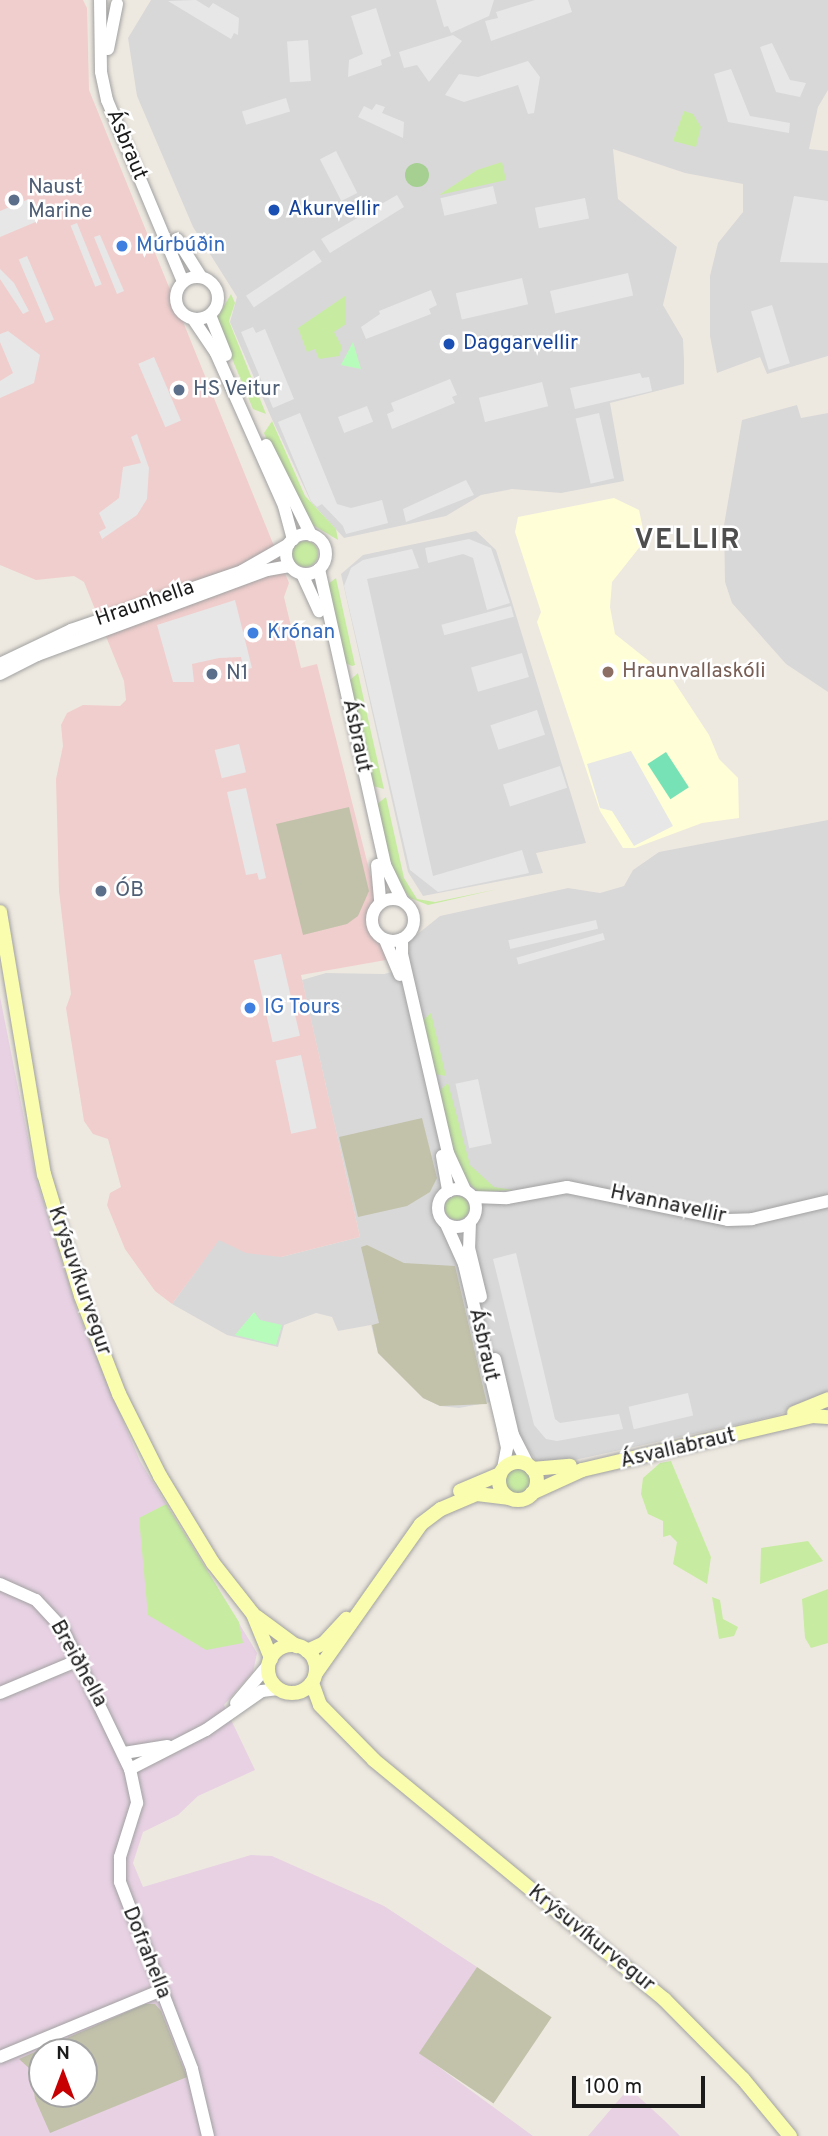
<!DOCTYPE html>
<meta charset="utf-8">
<style>
body{margin:0}
#map{position:relative;width:828px;height:2136px;overflow:hidden;background:#eee9e0;font-family:Overpass,sans-serif}
div>[style]{position:absolute}
.residential>*{inset:0;background:#d9d8d8}
.commercial>*{inset:0;background:#f0cecd}
.industrial>*{inset:0;background:#e7d1e3}
.education>*{inset:0;background:#fffed7}
.construction>*{inset:0;background:#c2c2ab;transform-origin:0 0}
.grass>*{inset:0;background:#c7eca1}
.round{border-radius:50%}
.forest>*{inset:0;background:#a5d092}
.park>*{inset:0;background:#b8fcbc}
.pitch>*{inset:0;background:#78e2b7;transform-origin:0 0}
.parking>*{inset:0;background:#e7e7e7;transform-origin:0 0}
.roads{filter:drop-shadow(0 0 2px #a2a2a2) drop-shadow(0 0 2px #a2a2a2)}
.tertiary>*{height:12px;margin:-6px;padding:0 6px;transform-origin:6px;border-radius:6px;background:#fff}
.tertiary>.ring{margin:-6px;padding:0;box-sizing:content-box;background:none;border:12px solid #fff;border-radius:50%}
.secondary>*{height:14px;margin:-7px;padding:0 7px;transform-origin:7px;border-radius:7px;background:#fafdae}
.secondary>.ring{margin:-7px;padding:0;box-sizing:content-box;background:none;border:14px solid #fafdae;border-radius:50%}
.dots>*{width:19px;height:19px;translate:-50% -50%;box-sizing:border-box;border:4px solid #fff;border-radius:50%}
span{translate:-50% -50%;white-space:nowrap;text-align:center;line-height:1.15;-webkit-text-stroke:5px #fff;paint-order:stroke}
.street-label{font-size:21px;color:#1b1b1b}
.service-label{font-size:21px;color:#4e5e75}
.left{translate:0 -50%;text-align:left}
.transit-label{font-size:21px;color:#164399}
.shop-label{font-size:21px;color:#366cbe}
.education-label{font-size:21px;color:#785e54}
.district-label{font-size:28px;color:#4e4e4e;font-weight:700;letter-spacing:2px}
.north{position:absolute;left:28px;top:2038px;width:70px;height:70px;box-sizing:border-box;background:#fff;border:2px solid #a4a4a4;border-radius:50%;rotate:0deg;font-size:19px;font-weight:700;line-height:28px;text-align:center;color:#1b1b1b}
.north::after{content:'';display:block;margin:auto;width:24px;height:32px;background:#c60003;clip-path:polygon(50% 0,100% 100%,50% 72%,0 100%)}
.scale{position:absolute;left:572px;top:2076px;width:133px;height:32px;box-sizing:border-box;border:4px solid #1b1b1b;border-top:0;padding-left:9px;font-size:21px;line-height:24px;white-space:nowrap;color:#1b1b1b;-webkit-text-stroke:5px #fff;paint-order:stroke}
</style>
<div id="map">
<div class="residential">
<i style="clip-path:polygon(151px 0,828px 0,828px 90px,818px 107px,809px 149px,828px 151px,828px 356px,767px 374px,760px 357px,717px 373px,710px 336px,710px 276px,718px 243px,743px 212px,743px 184px,685px 173px,613px 149px,618px 199px,677px 247px,663px 305px,683px 339px,684px 360px,684px 384px,610px 403px,624px 481px,561px 493px,512px 489px,481px 495px,446px 516px,344px 538px,311px 502px,271px 417px,230px 322px,237px 297px,193px 227px,137px 96px,128px 38px)"></i>
<i style="clip-path:polygon(797px 405px,801px 418px,828px 413px,828px 692px,786px 664px,732px 603px,725px 582px,724px 525px,742px 420px)"></i>
<i style="clip-path:polygon(476px 531px,496px 550px,586px 843px,536px 853px,543px 873px,423px 896px,408px 872px,341px 574px,363px 555px)"></i>
<i style="clip-path:polygon(828px 820px,828px 1395px,775px 1416px,570px 1461px,537px 1462px,515px 1430px,507px 1399px,459px 1408px,440px 1406px,423px 1398px,378px 1353px,371px 1325px,338px 1331px,332px 1317px,316px 1313px,284px 1325px,278px 1347px,227px 1335px,172px 1304px,219px 1239px,281px 1257px,360px 1237px,302px 980px,326px 973px,384px 974px,408px 968px,409px 941px,440px 916px,568px 888px,600px 893px,624px 886px,633px 870px,659px 852px)"></i>
</div>
<div class="commercial">
<i style="clip-path:polygon(0 0,83px 0,87px 8px,89px 90px,289px 583px,284px 597px,301px 668px,317px 664px,371px 877px,386px 960px,301px 975px,360px 1237px,281px 1257px,246px 1253px,219px 1240px,172px 1304px,155px 1291px,125px 1249px,107px 1205px,110px 1193px,121px 1187px,108px 1139px,93px 1134px,84px 1121px,66px 1008px,71px 994px,59px 891px,56px 779px,63px 746px,61px 725px,67px 713px,83px 705px,120px 706px,126px 700px,124px 681px,84px 582px,74px 576px,36px 580px,0 565px)"></i>
</div>
<div class="industrial">
<i style="clip-path:polygon(evenodd,0 997px,36px 1178px,78px 1313px,140px 1461px,257px 1653px,253px 1672px,224px 1705px,255px 1770px,198px 1796px,178px 1815px,143px 1832px,133px 1863px,143px 1887px,251px 1855px,272px 1856px,384px 1906px,477px 1967px,421px 2054px,533px 2136px,0 2136px,0 997px,42px 2052px,84px 2052px,84px 2094px,42px 2094px,42px 2052px)"></i>
<i style="clip-path:polygon(629px 2088px,665px 2121px,680px 2136px,588px 2136px)"></i>
</div>
<div class="education">
<i style="clip-path:polygon(614px 498px,639px 510px,643px 529px,642px 544px,612px 582px,610px 607px,615px 634px,673px 680px,709px 735px,719px 759px,738px 778px,739px 818px,702px 823px,635px 848px,623px 848px,600px 811px,537px 622px,541px 612px,515px 532px,518px 517px)"></i>
</div>
<div class="construction">
<i style="clip-path:polygon(349px 807px,369px 891px,358px 916px,347px 924px,303px 935px,276px 824px)"></i>
<i style="clip-path:polygon(422px 1118px,437px 1178px,430px 1192px,407px 1206px,358px 1217px,339px 1137px)"></i>
<i style="clip-path:polygon(367px 1245px,404px 1263px,455px 1266px,487px 1404px,440px 1406px,423px 1398px,378px 1353px,372px 1325px,379px 1323px,361px 1247px)"></i>
<i style="left:477px;top:1967px;width:90px;height:104px;rotate:34deg"></i>
<i style="clip-path:polygon(evenodd,145px 2004px,155px 2004px,161px 2011px,187px 2077px,50px 2133px,35px 2099px,31px 2070px,19px 2059px,145px 2004px,42px 2052px,84px 2052px,84px 2094px,42px 2094px,42px 2052px)"></i>
</div>
<div class="grass">
<i style="clip-path:polygon(684px 111px,693px 114px,701px 127px,696px 147px,673px 141px)"></i>
<i style="clip-path:polygon(502px 162px,506px 180px,439px 195px,477px 170px)"></i>
<i style="clip-path:polygon(231px 294px,235px 303px,229px 321px,266px 414px,253px 409px,216px 320px)"></i>
<i style="clip-path:polygon(345px 296px,346px 324px,334px 332px,342px 347px,339px 356px,319px 359px,315px 349px,307px 352px,298px 328px)"></i>
<i style="clip-path:polygon(272px 421px,305px 496px,336px 529px,338px 540px,313px 525px,289px 493px,264px 433px)"></i>
<i class="round" style="left:292px;top:541px;width:26px;height:26px"></i>
<i style="clip-path:polygon(336px 578px,355px 665px,352px 666px,343px 662px,328px 584px)"></i>
<i style="clip-path:polygon(358px 673px,371px 732px,384px 789px,373px 786px,349px 681px)"></i>
<i style="clip-path:polygon(386px 797px,404px 878px,417px 899px,435px 902px,498px 889px,428px 905px,410px 898px,392px 873px,377px 804px)"></i>
<i style="clip-path:polygon(431px 1013px,446px 1076px,435px 1074px,422px 1021px)"></i>
<i style="clip-path:polygon(448px 1083px,470px 1165px,494px 1187px,513px 1190px,478px 1192px,467px 1181px,456px 1162px,439px 1091px)"></i>
<i class="round" style="left:445px;top:1196px;width:24px;height:24px"></i>
<i style="clip-path:polygon(671px 1461px,711px 1557px,707px 1584px,673px 1564px,677px 1542px,670px 1535px,663px 1537px,663px 1521px,648px 1514px,641px 1494px,643px 1478px,660px 1463px)"></i>
<i class="round" style="left:504px;top:1468px;width:26px;height:26px"></i>
<i style="clip-path:polygon(166px 1504px,239px 1622px,243px 1643px,206px 1650px,148px 1615px,139px 1518px)"></i>
<i style="clip-path:polygon(808px 1541px,823px 1561px,760px 1584px,761px 1548px)"></i>
<i style="clip-path:polygon(828px 1589px,828px 1643px,811px 1648px,805px 1638px,802px 1599px)"></i>
<i style="clip-path:polygon(712px 1597px,720px 1600px,723px 1619px,738px 1627px,734px 1636px,719px 1639px)"></i>
</div>
<div class="forest">
<i class="round" style="left:405px;top:163px;width:24px;height:24px"></i>
</div>
<div class="park">
<i style="clip-path:polygon(353px 342px,361px 369px,341px 365px)"></i>
<i style="clip-path:polygon(254px 1312px,260px 1320px,282px 1325px,276px 1345px,235px 1335px)"></i>
</div>
<div class="pitch">
<i style="left:666px;top:752px;width:42px;height:22px;rotate:57deg"></i>
</div>
<div class="parking">
<i style="clip-path:polygon(196px 0,209px 8px,213px 3px,239px 18px,238px 35px,234px 33px,231px 39px,168px 1px)"></i>
<i style="clip-path:polygon(436px 0,494px 0,489px 16px,451px 33px,448px 26px,444px 27px)"></i>
<i style="clip-path:polygon(535px 0,568px 0,572px 12px,491px 41px,485px 21px,498px 18px,496px 12px)"></i>
<i style="clip-path:polygon(376px 8px,391px 56px,381px 60px,382px 65px,348px 77px,349px 60px,363px 54px,351px 16px)"></i>
<i style="clip-path:polygon(453px 35px,462px 41px,429px 82px,417px 65px,404px 68px,399px 52px)"></i>
<i style="left:308px;top:40px;width:41px;height:21px;rotate:86deg"></i>
<i style="clip-path:polygon(772px 43px,790px 80px,806px 83px,800px 97px,776px 92px,760px 47px)"></i>
<i style="clip-path:polygon(528px 61px,540px 77px,534px 113px,528px 114px,518px 85px,464px 102px,445px 95px,459px 74px,478px 77px)"></i>
<i style="clip-path:polygon(731px 69px,750px 116px,790px 123px,789px 133px,728px 122px,714px 74px)"></i>
<i style="left:286px;top:98px;width:14px;height:46px;rotate:73deg"></i>
<i style="clip-path:polygon(376px 104px,385px 107px,382px 113px,404px 122px,403px 138px,358px 117px,364px 106px,372px 110px)"></i>
<i style="left:336px;top:151px;width:47px;height:18px;rotate:63deg"></i>
<i style="left:493px;top:186px;width:18px;height:54px;rotate:77deg"></i>
<i style="clip-path:polygon(397px 195px,404px 207px,330px 253px,321px 239px)"></i>
<i style="clip-path:polygon(794px 196px,828px 201px,828px 263px,780px 262px)"></i>
<i style="left:585px;top:198px;width:21px;height:51px;rotate:79deg"></i>
<i style="clip-path:polygon(29px 199px,38px 221px,0 237px,0 211px)"></i>
<i style="left:77px;top:223px;width:66px;height:7px;rotate:68deg"></i>
<i style="clip-path:polygon(100px 235px,124px 291px,117px 294px,94px 237px)"></i>
<i style="left:314px;top:250px;width:14px;height:82px;rotate:56deg"></i>
<i style="left:27px;top:256px;width:69px;height:9px;rotate:67deg"></i>
<i style="clip-path:polygon(0 269px,14px 283px,29px 311px,23px 314px,0 279px)"></i>
<i style="left:628px;top:273px;width:23px;height:80px;rotate:77deg"></i>
<i style="left:522px;top:278px;width:27px;height:68px;rotate:77deg"></i>
<i style="clip-path:polygon(431px 290px,437px 305px,429px 309px,431px 314px,366px 339px,361px 327px,380px 314px,379px 311px)"></i>
<i style="left:772px;top:305px;width:61px;height:22px;rotate:73deg"></i>
<i style="clip-path:polygon(253px 327px,256px 333px,265px 329px,294px 399px,273px 408px,241px 332px)"></i>
<i style="clip-path:polygon(8px 331px,40px 355px,34px 383px,0 398px,0 381px,13px 373px,0 342px,0 334px)"></i>
<i style="left:154px;top:357px;width:69px;height:17px;rotate:67deg"></i>
<i style="clip-path:polygon(640px 373px,642px 378px,649px 377px,652px 391px,575px 409px,570px 388px)"></i>
<i style="clip-path:polygon(450px 379px,457px 395px,452px 397px,455px 403px,392px 429px,387px 414px,394px 411px,391px 403px)"></i>
<i style="left:542px;top:382px;width:25px;height:65px;rotate:76deg"></i>
<i style="left:367px;top:406px;width:17px;height:31px;rotate:69deg"></i>
<i style="clip-path:polygon(300px 413px,337px 504px,351px 508px,382px 500px,388px 523px,346px 534px,343px 526px,322px 504px,317px 507px,311px 501px,278px 422px)"></i>
<i style="left:599px;top:413px;width:67px;height:24px;rotate:77deg"></i>
<i style="clip-path:polygon(137px 434px,149px 468px,147px 499px,137px 515px,102px 539px,99px 532px,106px 528px,99px 513px,119px 498px,123px 467px,141px 463px,131px 437px)"></i>
<i style="clip-path:polygon(466px 480px,474px 495px,406px 522px,403px 509px)"></i>
<i style="clip-path:polygon(469px 539px,491px 548px,510px 603px,487px 610px,473px 558px,463px 554px,428px 563px,425px 548px)"></i>
<i style="clip-path:polygon(412px 549px,419px 568px,367px 579px,433px 876px,522px 850px,529px 873px,438px 892px,410px 870px,344px 586px,351px 568px,363px 560px)"></i>
<i style="clip-path:polygon(235px 600px,252px 668px,244px 670px,241px 657px,219px 658px,192px 664px,194px 682px,173px 682px,157px 625px)"></i>
<i style="left:511px;top:606px;width:11px;height:72px;rotate:75deg"></i>
<i style="left:522px;top:653px;width:25px;height:53px;rotate:74deg"></i>
<i style="left:537px;top:710px;width:26px;height:49px;rotate:72deg"></i>
<i style="left:239px;top:744px;width:29px;height:25px;rotate:76deg"></i>
<i style="clip-path:polygon(631px 751px,673px 826px,634px 846px,612px 811px,600px 808px,587px 764px)"></i>
<i style="left:560px;top:766px;width:23px;height:60px;rotate:72deg"></i>
<i style="clip-path:polygon(246px 788px,266px 878px,259px 880px,257px 873px,246px 875px,227px 792px)"></i>
<i style="left:596px;top:920px;width:9px;height:90px;rotate:77deg"></i>
<i style="left:603px;top:933px;width:7px;height:90px;rotate:74deg"></i>
<i style="left:281px;top:954px;width:84px;height:28px;rotate:77deg"></i>
<i style="left:301px;top:1055px;width:75px;height:26px;rotate:78deg"></i>
<i style="left:478px;top:1079px;width:66px;height:23px;rotate:78deg"></i>
<i style="clip-path:polygon(516px 1253px,555px 1419px,560px 1423px,619px 1414px,623px 1429px,557px 1441px,546px 1439px,534px 1425px,493px 1259px)"></i>
<i style="left:688px;top:1393px;width:23px;height:61px;rotate:77deg"></i>
</div>
<div class="roads">
<div class="tertiary">
<i style="left:100px;top:0;width:72px;rotate:89.2deg"></i>
<i style="left:101px;top:72px;width:29px;rotate:78deg"></i>
<i style="left:107px;top:100px;width:197px;rotate:67.3deg"></i>
<i style="left:108px;top:49px;width:46px;rotate:-78.7deg"></i>
<i style="left:177px;top:239px;width:45px;rotate:57.7deg"></i>
<i class="ring" style="left:176px;top:277px;width:30px;height:30px"></i>
<i style="left:210px;top:315px;width:43px;rotate:68.2deg"></i>
<i style="left:193px;top:319px;width:41px;rotate:55.9deg"></i>
<i style="left:216px;top:353px;width:167px;rotate:66deg"></i>
<i style="left:284px;top:506px;width:35px;rotate:75deg"></i>
<i style="left:266px;top:445px;width:101px;rotate:63.4deg"></i>
<i class="ring" style="left:286px;top:534px;width:28px;height:28px"></i>
<i style="left:319px;top:569px;width:303px;rotate:77.4deg"></i>
<i style="left:385px;top:865px;width:39px;rotate:64deg"></i>
<i style="left:302px;top:574px;width:41px;rotate:65.3deg"></i>
<i style="left:0;top:664px;width:79px;rotate:-25.6deg"></i>
<i style="left:71px;top:630px;width:181px;rotate:-19deg"></i>
<i style="left:242px;top:571px;width:54px;rotate:-29.9deg"></i>
<i style="left:0;top:674px;width:42px;rotate:-27.2deg"></i>
<i style="left:37px;top:655px;width:245px;rotate:-20.3deg"></i>
<i style="left:267px;top:570px;width:23px;rotate:-10deg"></i>
<i style="left:377px;top:865px;width:38px;rotate:85deg"></i>
<i class="ring" style="left:372px;top:899px;width:30px;height:30px"></i>
<i style="left:402px;top:939px;width:15px;rotate:90deg"></i>
<i style="left:402px;top:954px;width:204px;rotate:77deg"></i>
<i style="left:448px;top:1153px;width:41px;rotate:65.3deg"></i>
<i style="left:385px;top:940px;width:38px;rotate:67deg"></i>
<i style="left:442px;top:1156px;width:36px;rotate:80deg"></i>
<i class="ring" style="left:438px;top:1189px;width:26px;height:26px"></i>
<i style="left:473px;top:1197px;width:34px;rotate:2deg"></i>
<i style="left:507px;top:1198px;width:61px;rotate:-10.4deg"></i>
<i style="left:567px;top:1187px;width:164px;rotate:11.6deg"></i>
<i style="left:728px;top:1220px;width:24px;rotate:-2deg"></i>
<i style="left:752px;top:1219px;width:78px;rotate:-13.3deg"></i>
<i style="left:470px;top:1222px;width:26px;rotate:92deg"></i>
<i style="left:469px;top:1248px;width:50px;rotate:76.2deg"></i>
<i style="left:446px;top:1224px;width:44px;rotate:65.8deg"></i>
<i style="left:464px;top:1264px;width:170px;rotate:76.7deg"></i>
<i style="left:503px;top:1429px;width:19px;rotate:78deg"></i>
<i style="left:507px;top:1448px;width:21px;rotate:101deg"></i>
<i style="left:495px;top:1359px;width:78px;rotate:76.7deg"></i>
<i style="left:513px;top:1435px;width:34px;rotate:63deg"></i>
<i style="left:0;top:1584px;width:39px;rotate:24deg"></i>
<i style="left:36px;top:1600px;width:38px;rotate:47deg"></i>
<i style="left:62px;top:1628px;width:157px;rotate:64.3deg"></i>
<i style="left:130px;top:1769px;width:35px;rotate:78deg"></i>
<i style="left:137px;top:1803px;width:57px;rotate:107.5deg"></i>
<i style="left:120px;top:1857px;width:25px;rotate:90deg"></i>
<i style="left:120px;top:1882px;width:200px;rotate:68.9deg"></i>
<i style="left:192px;top:2069px;width:69px;rotate:76.6deg"></i>
<i style="left:0;top:1693px;width:86px;rotate:-22.7deg"></i>
<i style="left:236px;top:1703px;width:51px;rotate:-49.8deg"></i>
<i style="left:124px;top:1753px;width:44px;rotate:-9.2deg"></i>
<i style="left:130px;top:1769px;width:85px;rotate:-27.2deg"></i>
<i style="left:206px;top:1730px;width:68px;rotate:-34.9deg"></i>
<i style="left:262px;top:1691px;width:16px;rotate:-7deg"></i>
<i style="left:0;top:2057px;width:175px;rotate:-22.5deg"></i>
</div>
<div class="secondary">
<i style="left:0;top:912px;width:266px;rotate:80.5deg"></i>
<i style="left:44px;top:1174px;width:127px;rotate:73.1deg"></i>
<i style="left:81px;top:1296px;width:105px;rotate:68.8deg"></i>
<i style="left:119px;top:1394px;width:92px;rotate:63.4deg"></i>
<i style="left:160px;top:1476px;width:102px;rotate:58.7deg"></i>
<i style="left:213px;top:1563px;width:65px;rotate:51.9deg"></i>
<i style="left:253px;top:1614px;width:48px;rotate:67.8deg"></i>
<i style="left:794px;top:1413px;width:37px;rotate:-22deg"></i>
<i class="ring" style="left:499px;top:1462px;width:24px;height:24px"></i>
<i style="left:532px;top:1469px;width:38px;rotate:-5deg"></i>
<i style="left:460px;top:1491px;width:43px;rotate:-23deg"></i>
<i style="left:532px;top:1493px;width:55px;rotate:-24.7deg"></i>
<i style="left:582px;top:1470px;width:236px;rotate:-13.2deg"></i>
<i style="left:812px;top:1416px;width:16px;rotate:4deg"></i>
<i style="left:257px;top:1617px;width:49px;rotate:36.6deg"></i>
<i class="ring" style="left:268px;top:1645px;width:34px;height:34px"></i>
<i style="left:307px;top:1651px;width:19px;rotate:-25deg"></i>
<i style="left:324px;top:1643px;width:33px;rotate:-47deg"></i>
<i style="left:316px;top:1673px;width:182px;rotate:-54.8deg"></i>
<i style="left:421px;top:1524px;width:25px;rotate:-37deg"></i>
<i style="left:441px;top:1509px;width:39px;rotate:-23deg"></i>
<i style="left:477px;top:1494px;width:31px;rotate:7deg"></i>
<i style="left:312px;top:1683px;width:23px;rotate:70deg"></i>
<i style="left:320px;top:1705px;width:77px;rotate:45.5deg"></i>
<i style="left:374px;top:1760px;width:376px;rotate:39.5deg"></i>
<i style="left:664px;top:1999px;width:112px;rotate:45.4deg"></i>
<i style="left:743px;top:2079px;width:74px;rotate:50.5deg"></i>
</div>
</div>
<div class="dots">
<i style="left:14px;top:200px;background:#5c6f8a"></i>
<i style="left:274px;top:210px;background:#1a4fb4"></i>
<i style="left:122px;top:246px;background:#3f7fe0"></i>
<i style="left:449px;top:344px;background:#1a4fb4"></i>
<i style="left:179px;top:390px;background:#5c6f8a"></i>
<i style="left:253px;top:633px;background:#3f7fe0"></i>
<i style="left:608px;top:672px;background:#8d6e63"></i>
<i style="left:212px;top:674px;background:#5c6f8a"></i>
<i style="left:101px;top:891px;background:#5c6f8a"></i>
<i style="left:250px;top:1008px;background:#3f7fe0"></i>
</div>
<div class="street-label">
<span style="left:126px;top:145px;rotate:67deg">Ásbraut</span>
<span style="left:145px;top:604px;rotate:-19deg">Hraunhella</span>
<span style="left:356px;top:736px;rotate:78deg">Ásbraut</span>
<span style="left:668px;top:1205px;rotate:12deg">Hvannavellir</span>
<span style="left:79px;top:1281px;rotate:71deg">Krýsuvíkurvegur</span>
<span style="left:483px;top:1345px;rotate:77deg">Ásbraut</span>
<span style="left:678px;top:1449px;rotate:-13deg">Ásvallabraut</span>
<span style="left:78px;top:1664px;rotate:61deg">Breiðhella</span>
<span style="left:591px;top:1939px;rotate:39deg">Krýsuvíkurvegur</span>
<span style="left:146px;top:1953px;rotate:68deg">Dofrahella</span>
</div>
<div class="service-label">
<span class="left" style="left:28px;top:200px">Naust<br>Marine</span>
<span class="left" style="left:193px;top:390px">HS Veitur</span>
<span class="left" style="left:226px;top:674px">N1</span>
<span class="left" style="left:115px;top:891px">ÓB</span>
</div>
<div class="transit-label">
<span class="left" style="left:288px;top:210px">Akurvellir</span>
<span class="left" style="left:463px;top:344px">Daggarvellir</span>
</div>
<div class="shop-label">
<span class="left" style="left:136px;top:246px">Múrbúðin</span>
<span class="left" style="left:267px;top:633px">Krónan</span>
<span class="left" style="left:264px;top:1008px">IG Tours</span>
</div>
<div class="education-label">
<span class="left" style="left:622px;top:672px">Hraunvallaskóli</span>
</div>
<div class="district-label">
<span style="left:688px;top:541px">VELLIR</span>
</div>
<div class="north">N</div>
<div class="scale">100 m</div>
</div>
